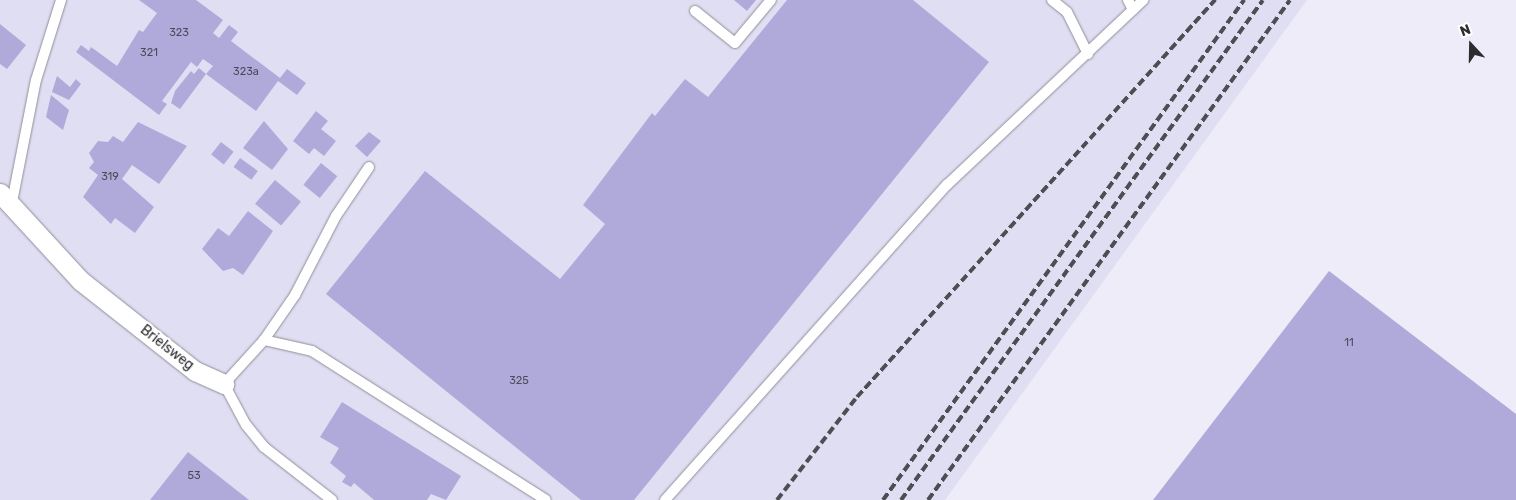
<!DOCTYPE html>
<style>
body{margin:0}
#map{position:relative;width:1516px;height:500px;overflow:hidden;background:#eeecf9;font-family:Rubik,sans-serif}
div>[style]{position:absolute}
.built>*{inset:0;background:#e0def2}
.building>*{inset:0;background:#b0aada;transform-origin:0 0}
.roads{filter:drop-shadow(0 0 1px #8f8e99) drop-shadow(0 0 1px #8f8e99)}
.service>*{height:10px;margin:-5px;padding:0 5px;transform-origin:5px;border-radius:5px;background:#fff}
.minor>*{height:19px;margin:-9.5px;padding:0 9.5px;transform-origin:9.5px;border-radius:9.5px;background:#fff}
.rail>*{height:4px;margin-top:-2px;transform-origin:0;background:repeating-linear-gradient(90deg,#4e4d54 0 8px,transparent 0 12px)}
span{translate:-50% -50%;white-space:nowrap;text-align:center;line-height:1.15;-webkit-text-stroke:4.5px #fff;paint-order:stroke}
.number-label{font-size:11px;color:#4d4b5a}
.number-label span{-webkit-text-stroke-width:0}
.street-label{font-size:14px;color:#2c2b30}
.north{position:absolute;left:1446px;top:20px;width:50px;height:50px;-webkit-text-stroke:4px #fff;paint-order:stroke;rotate:339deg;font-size:14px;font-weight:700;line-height:20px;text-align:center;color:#2c2b30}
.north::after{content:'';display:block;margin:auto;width:18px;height:22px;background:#2c2b30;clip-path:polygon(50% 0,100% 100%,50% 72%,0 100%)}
</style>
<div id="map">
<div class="built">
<i style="clip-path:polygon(0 0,1307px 0,945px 500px,0 500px)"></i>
</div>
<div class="building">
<i style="clip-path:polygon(139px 0,196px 0,223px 20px,213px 33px,219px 38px,229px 25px,238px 32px,231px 41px,280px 78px,287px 69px,306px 83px,297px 95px,278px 81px,256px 111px,206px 74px,213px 66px,203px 59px,197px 67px,191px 62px,162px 101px,167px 104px,159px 115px,76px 52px,81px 45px,89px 51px,91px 47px,117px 66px,139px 30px,143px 32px,157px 13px)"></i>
<i style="clip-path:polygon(734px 0,756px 0,747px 11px)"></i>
<i style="clip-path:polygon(787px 0,913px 0,989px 62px,634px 500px,581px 500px,326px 294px,425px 171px,560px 279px,605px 224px,583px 205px,652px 113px,655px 116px,685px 79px,708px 97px)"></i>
<i style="clip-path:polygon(0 24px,26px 45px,7px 69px,0 64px)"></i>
<i style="clip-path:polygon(199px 68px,206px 74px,180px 109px,171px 103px,175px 91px,191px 71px,194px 74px)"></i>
<i style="clip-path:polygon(57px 76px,70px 87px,76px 79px,81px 84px,69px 100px,52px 92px)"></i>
<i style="clip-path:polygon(51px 95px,69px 110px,63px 130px,46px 117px)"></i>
<i style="clip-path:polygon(316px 111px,328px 121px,321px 129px,336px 141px,324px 156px,314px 148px,309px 154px,293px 141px)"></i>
<i style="clip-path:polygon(264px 121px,288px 149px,272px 170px,243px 148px)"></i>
<i style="clip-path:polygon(138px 122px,187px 146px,159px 184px,132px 165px,122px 179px,154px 207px,135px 233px,115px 218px,111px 224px,83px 197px,98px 175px,89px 168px,94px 162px,89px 153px,98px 141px,108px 142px,113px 136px,123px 142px)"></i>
<i style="clip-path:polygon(369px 132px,381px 141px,367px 157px,355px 146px)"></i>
<i style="left:221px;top:142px;width:16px;height:16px;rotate:38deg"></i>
<i style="left:240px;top:158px;width:22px;height:11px;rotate:36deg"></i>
<i style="left:321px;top:163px;width:21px;height:28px;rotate:39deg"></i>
<i style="left:275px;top:180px;width:34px;height:31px;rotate:40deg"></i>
<i style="clip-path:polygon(248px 211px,273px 231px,243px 275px,233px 268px,223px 271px,202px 249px,218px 228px,229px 236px)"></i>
<i style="clip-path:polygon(1329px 271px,1516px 414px,1516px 500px,1153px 500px)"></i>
<i style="clip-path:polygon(342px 402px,461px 476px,446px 500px,431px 494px,427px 500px,374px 500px,354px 483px,351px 487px,342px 482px,346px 476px,330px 463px,339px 448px,320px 437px)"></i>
<i style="clip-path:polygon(188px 452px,249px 500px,150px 500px)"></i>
</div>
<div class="roads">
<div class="service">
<i style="left:1052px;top:0;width:19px;rotate:39deg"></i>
<i style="left:1067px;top:12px;width:47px;rotate:63.4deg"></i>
<i style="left:1128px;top:0;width:11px;rotate:63deg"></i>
<i style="left:695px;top:11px;width:51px;rotate:38.7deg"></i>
<i style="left:735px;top:43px;width:56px;rotate:-50.1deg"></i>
<i style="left:12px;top:202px;width:124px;rotate:-78.9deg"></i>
<i style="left:36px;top:80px;width:84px;rotate:-72.6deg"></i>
<i style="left:264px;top:340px;width:49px;rotate:12.9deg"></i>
<i style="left:312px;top:351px;width:277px;rotate:32.5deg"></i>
<i style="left:332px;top:500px;width:86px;rotate:-142.1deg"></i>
<i style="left:264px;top:447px;width:28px;rotate:-129deg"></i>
<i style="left:246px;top:425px;width:47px;rotate:-118.2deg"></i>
<i style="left:224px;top:384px;width:59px;rotate:-47.7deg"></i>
<i style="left:264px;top:340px;width:55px;rotate:-55.4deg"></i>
<i style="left:295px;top:295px;width:89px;rotate:-62.6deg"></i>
<i style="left:336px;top:216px;width:59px;rotate:-56deg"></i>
<i style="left:665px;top:500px;width:423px;rotate:-48.2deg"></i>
<i style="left:947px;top:185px;width:270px;rotate:-43.3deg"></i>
</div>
<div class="minor">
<i style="left:0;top:193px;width:120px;rotate:47.4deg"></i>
<i style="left:81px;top:281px;width:145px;rotate:38.3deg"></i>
<i style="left:195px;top:371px;width:32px;rotate:24deg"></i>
</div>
</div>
<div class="rail">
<i style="left:777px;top:500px;width:130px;rotate:-52.2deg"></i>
<i style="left:857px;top:397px;width:535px;rotate:-47.96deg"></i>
<i style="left:883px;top:500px;width:617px;rotate:-54.17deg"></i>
<i style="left:901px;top:500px;width:617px;rotate:-54.1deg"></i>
<i style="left:928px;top:500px;width:617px;rotate:-54.1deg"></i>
</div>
<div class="number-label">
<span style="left:179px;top:33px">323</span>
<span style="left:149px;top:53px">321</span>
<span style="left:246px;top:72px">323a</span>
<span style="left:110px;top:177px">319</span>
<span style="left:1349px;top:343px">11</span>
<span style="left:519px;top:381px">325</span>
<span style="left:194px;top:476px">53</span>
</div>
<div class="street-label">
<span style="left:167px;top:348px;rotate:38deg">Brielsweg</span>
</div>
<div class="north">N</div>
</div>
